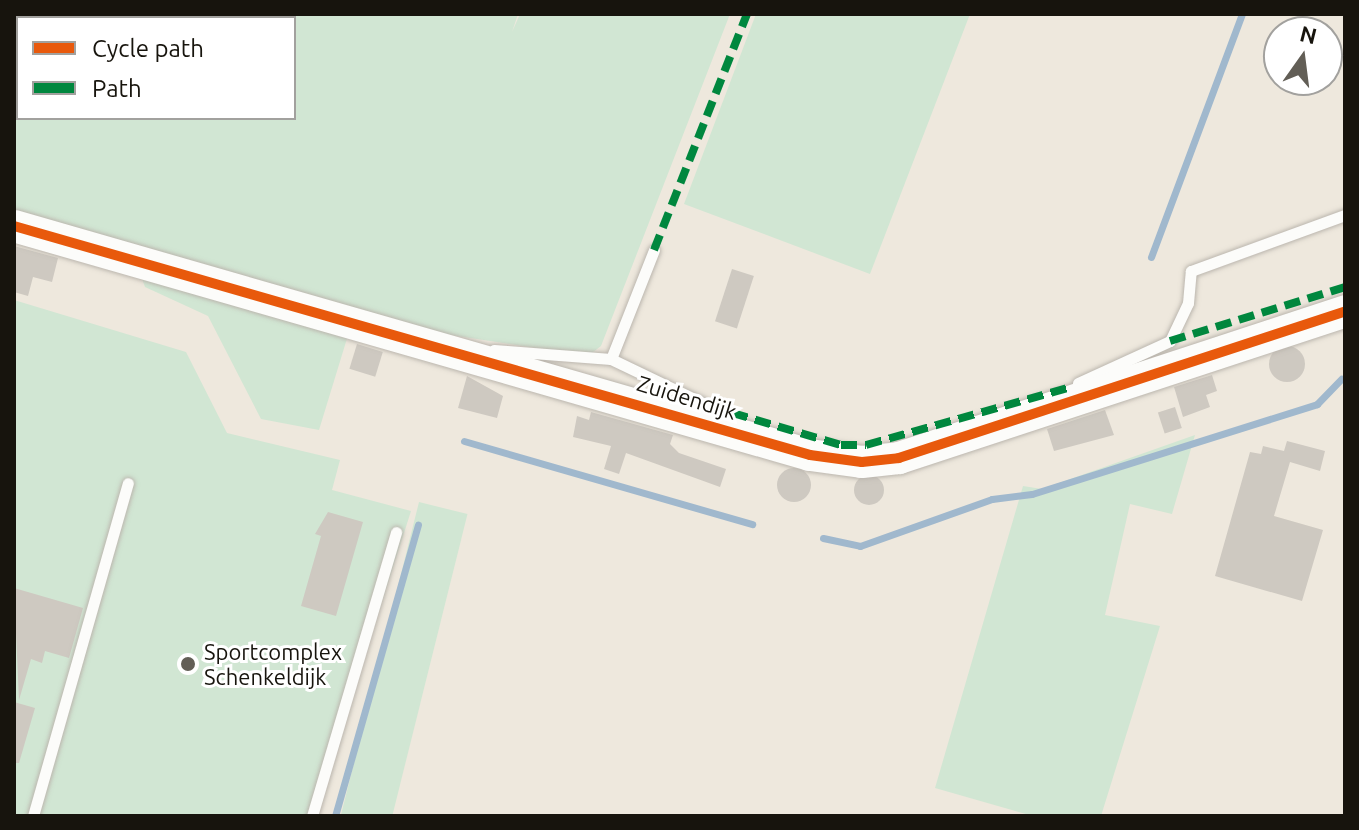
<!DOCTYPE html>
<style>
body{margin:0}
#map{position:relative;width:1359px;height:830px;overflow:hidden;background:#eee8dd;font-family:Ubuntu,sans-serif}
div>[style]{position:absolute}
.green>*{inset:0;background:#d1e6d3;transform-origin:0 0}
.stream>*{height:7px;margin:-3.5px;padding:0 3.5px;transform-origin:3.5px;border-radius:3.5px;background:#a0b8cd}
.building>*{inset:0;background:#cec9c1;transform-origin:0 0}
.round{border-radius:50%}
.roads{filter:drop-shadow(0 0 2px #bbb6ae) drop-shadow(0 0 2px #bbb6ae)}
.lane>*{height:11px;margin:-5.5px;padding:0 5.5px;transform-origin:5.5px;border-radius:5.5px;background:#fcfcfa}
.secondary>*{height:32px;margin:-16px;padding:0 16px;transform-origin:16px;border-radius:16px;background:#fcfcfa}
.quiet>*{height:8px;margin-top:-4px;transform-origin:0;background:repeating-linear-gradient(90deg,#00873e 0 16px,transparent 0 24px)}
.cycleway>*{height:10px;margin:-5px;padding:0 5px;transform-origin:5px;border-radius:5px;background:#e8590c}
.dots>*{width:22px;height:22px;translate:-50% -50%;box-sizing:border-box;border:4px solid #fff;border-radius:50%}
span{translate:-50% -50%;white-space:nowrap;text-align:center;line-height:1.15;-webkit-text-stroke:6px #fff;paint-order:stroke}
.street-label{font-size:22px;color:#17140d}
.poi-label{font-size:22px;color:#17140d}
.left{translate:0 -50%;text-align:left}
.frame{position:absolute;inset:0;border:16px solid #17140d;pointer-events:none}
.legend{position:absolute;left:16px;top:16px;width:280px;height:104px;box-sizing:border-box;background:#fff;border:2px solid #a2a19e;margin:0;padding:10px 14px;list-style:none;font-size:24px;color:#17140d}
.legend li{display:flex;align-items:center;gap:16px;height:40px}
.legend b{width:40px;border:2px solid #a2a19e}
.north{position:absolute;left:1263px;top:16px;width:80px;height:80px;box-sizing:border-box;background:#fff;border:2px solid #a2a19e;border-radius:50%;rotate:14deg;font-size:22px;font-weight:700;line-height:32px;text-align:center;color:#17140d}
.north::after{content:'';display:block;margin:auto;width:28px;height:36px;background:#625e56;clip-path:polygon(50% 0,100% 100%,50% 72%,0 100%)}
</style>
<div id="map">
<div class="green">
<i style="clip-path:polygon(evenodd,14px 14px,518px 14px,512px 32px,520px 14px,730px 14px,601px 346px,588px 356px,424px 331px,14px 212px,14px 14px,18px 18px,294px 18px,294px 118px,18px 118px,18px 18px)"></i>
<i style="clip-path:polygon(756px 14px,970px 14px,870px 274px,684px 204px)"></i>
<i style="clip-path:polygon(140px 273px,349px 332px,319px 430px,261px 419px,208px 316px,145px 287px)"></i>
<i style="clip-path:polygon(14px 300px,186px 352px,227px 433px,340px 460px,332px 490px,411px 511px,314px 816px,14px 816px)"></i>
<i style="clip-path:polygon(1195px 435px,1172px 514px,1130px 504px,1105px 615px,1160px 626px,1101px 816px,1033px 816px,935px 788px,1023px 486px,1042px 489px)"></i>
<i style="left:419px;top:502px;width:50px;height:327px;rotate:14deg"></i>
</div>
<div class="stream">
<i style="left:1151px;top:257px;width:259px;rotate:-69.5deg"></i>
<i style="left:464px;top:441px;width:300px;rotate:16.1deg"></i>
<i style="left:823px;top:538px;width:38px;rotate:12deg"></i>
<i style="left:860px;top:546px;width:140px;rotate:-19.6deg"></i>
<i style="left:992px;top:499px;width:40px;rotate:-7.1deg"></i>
<i style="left:1032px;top:494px;width:299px;rotate:-17.5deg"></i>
<i style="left:1317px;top:404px;width:35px;rotate:-46deg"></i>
<i style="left:335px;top:816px;width:303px;rotate:-74.1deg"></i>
</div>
<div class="building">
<i style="clip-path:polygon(14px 246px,58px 258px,52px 282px,33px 277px,28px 296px,14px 292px)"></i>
<i style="left:732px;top:269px;width:23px;height:55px;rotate:18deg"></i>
<i style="left:357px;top:344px;width:27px;height:26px;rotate:17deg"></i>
<i class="round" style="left:1269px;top:346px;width:36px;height:36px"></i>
<i style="clip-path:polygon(1212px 375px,1217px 391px,1206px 395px,1210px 407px,1183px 417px,1174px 387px)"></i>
<i style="clip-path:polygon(467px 376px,503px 396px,497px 418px,458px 408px)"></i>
<i style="left:1175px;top:407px;width:22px;height:18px;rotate:72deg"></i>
<i style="clip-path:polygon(1105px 410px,1114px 435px,1054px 451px,1047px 429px)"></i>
<i style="clip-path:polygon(591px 412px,673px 435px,670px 444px,679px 453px,726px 469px,720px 487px,626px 453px,619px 474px,604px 469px,611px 446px,573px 437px,577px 416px,589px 420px)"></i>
<i style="clip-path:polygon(1287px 441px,1325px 451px,1320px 471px,1290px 462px,1274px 516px,1323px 530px,1302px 601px,1215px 576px,1250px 452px,1261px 454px,1263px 446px,1284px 451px)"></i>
<i class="round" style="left:777px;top:468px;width:34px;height:34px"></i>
<i class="round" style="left:854px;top:475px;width:30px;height:30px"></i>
<i style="clip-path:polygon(328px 512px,363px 522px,336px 616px,301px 606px,321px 536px,315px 534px)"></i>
<i style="clip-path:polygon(14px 588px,83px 608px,69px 658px,45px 651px,42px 663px,31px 659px,19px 700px)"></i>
<i style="clip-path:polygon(14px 702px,35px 708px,19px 763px,14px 763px)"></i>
</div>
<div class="roads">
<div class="lane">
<i style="left:494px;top:350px;width:117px;rotate:4.4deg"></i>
<i style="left:611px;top:359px;width:109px;rotate:25.6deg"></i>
<i style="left:709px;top:406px;width:21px;rotate:51deg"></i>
<i style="left:611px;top:359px;width:117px;rotate:-68.5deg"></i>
<i style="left:1078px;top:383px;width:101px;rotate:-24.5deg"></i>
<i style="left:1170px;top:341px;width:42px;rotate:-64.7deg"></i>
<i style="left:1188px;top:303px;width:32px;rotate:-85deg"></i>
<i style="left:1191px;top:271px;width:164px;rotate:-20deg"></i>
<i style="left:33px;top:816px;width:346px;rotate:-74.1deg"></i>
<i style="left:312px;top:816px;width:296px;rotate:-73.5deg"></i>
</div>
<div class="secondary">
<i style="left:14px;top:226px;width:828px;rotate:16.05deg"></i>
<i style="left:810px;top:455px;width:52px;rotate:7.7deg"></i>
<i style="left:862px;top:462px;width:37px;rotate:-6deg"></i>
<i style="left:899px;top:458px;width:470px;rotate:-18.2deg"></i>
</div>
</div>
<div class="quiet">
<i style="left:654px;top:250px;width:254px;rotate:-68.5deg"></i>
<i style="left:1170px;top:341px;width:183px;rotate:-17.1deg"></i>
<i style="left:709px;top:406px;width:138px;rotate:16.5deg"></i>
<i style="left:841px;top:445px;width:25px"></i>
<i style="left:866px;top:445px;width:210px;rotate:-15.8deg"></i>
</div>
<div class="cycleway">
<i style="left:14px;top:226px;width:828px;rotate:16.05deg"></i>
<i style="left:810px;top:455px;width:52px;rotate:7.7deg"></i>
<i style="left:862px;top:462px;width:37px;rotate:-6deg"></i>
<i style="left:899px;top:458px;width:470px;rotate:-18.2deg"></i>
</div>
<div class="dots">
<i style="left:188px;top:664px;background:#625e56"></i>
</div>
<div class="street-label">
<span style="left:687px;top:397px;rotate:17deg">Zuidendijk</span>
</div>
<div class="poi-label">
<span class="left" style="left:204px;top:664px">Sportcomplex<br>Schenkeldijk</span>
</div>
<div class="frame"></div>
<ul class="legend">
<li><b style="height:10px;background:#e8590c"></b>Cycle path</li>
<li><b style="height:10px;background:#00873e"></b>Path</li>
</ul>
<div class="north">N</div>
</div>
